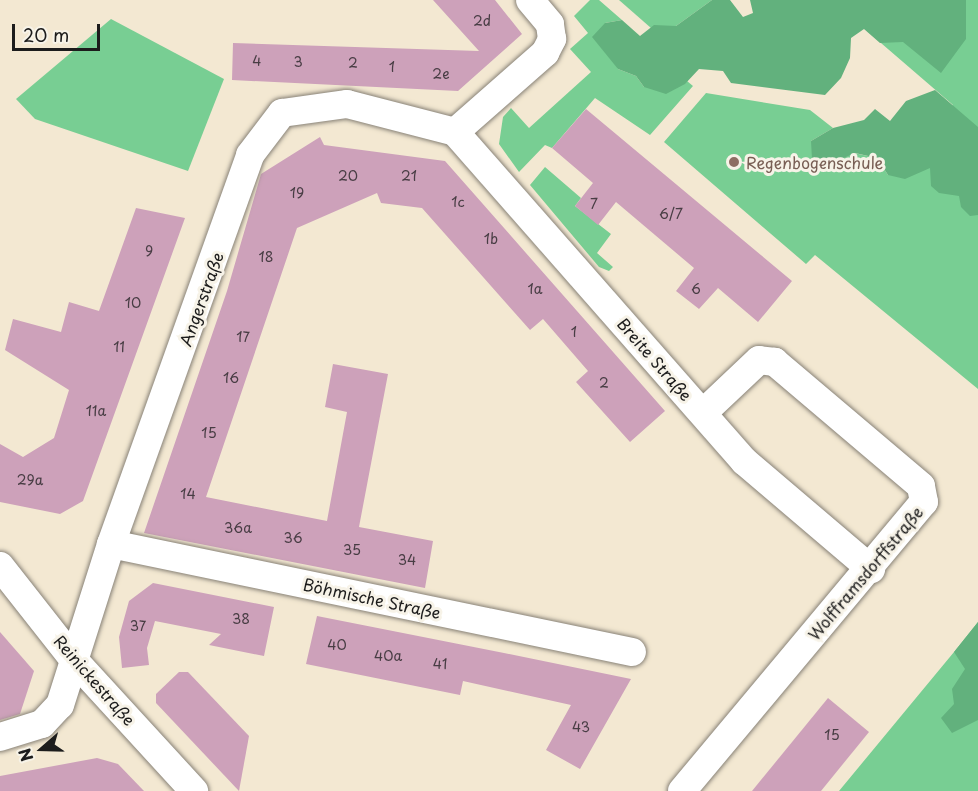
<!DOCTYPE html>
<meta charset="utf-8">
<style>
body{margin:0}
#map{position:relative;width:978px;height:791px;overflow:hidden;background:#f3e8d2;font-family:"Playpen Sans",sans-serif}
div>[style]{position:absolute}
.green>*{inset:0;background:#78ce93}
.forest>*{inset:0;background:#62b17d}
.building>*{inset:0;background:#cda1ba}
.roads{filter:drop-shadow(0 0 2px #888277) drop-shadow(0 0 2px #888277)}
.street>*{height:28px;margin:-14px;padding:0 14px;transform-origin:14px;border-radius:14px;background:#fff}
.dots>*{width:16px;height:16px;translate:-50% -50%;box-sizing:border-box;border:3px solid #f7f3e8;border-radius:50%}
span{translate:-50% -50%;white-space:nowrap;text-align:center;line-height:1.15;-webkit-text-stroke:6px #f7f3e8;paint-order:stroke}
.number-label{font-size:14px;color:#483d44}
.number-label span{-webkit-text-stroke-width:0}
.education-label{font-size:16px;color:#785e54}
.left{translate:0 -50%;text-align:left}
.street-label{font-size:16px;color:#1c1c1c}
.north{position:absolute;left:12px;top:719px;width:60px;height:60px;-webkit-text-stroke:4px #f7f3e8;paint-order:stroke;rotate:250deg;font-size:16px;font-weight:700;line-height:24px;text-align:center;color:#1c1c1c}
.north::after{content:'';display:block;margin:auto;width:21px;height:27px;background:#1c1c1c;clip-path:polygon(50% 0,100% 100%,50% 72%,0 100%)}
.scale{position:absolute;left:12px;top:24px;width:88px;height:27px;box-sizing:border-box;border:3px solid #1c1c1c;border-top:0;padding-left:8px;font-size:18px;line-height:21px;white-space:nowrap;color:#1c1c1c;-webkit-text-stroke:4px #f7f3e8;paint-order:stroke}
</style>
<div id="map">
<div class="green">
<i style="clip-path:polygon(590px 0,599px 0,622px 20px,605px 23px,618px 69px,636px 76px,644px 87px,687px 81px,693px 86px,650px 135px,595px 98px,552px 148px,545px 145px,519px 172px,499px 144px,503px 117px,511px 108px,529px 128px,591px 72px,570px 49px,588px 33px,574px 16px)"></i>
<i style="clip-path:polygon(619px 0,712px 0,676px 26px,651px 28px)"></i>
<i style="clip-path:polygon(831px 0,978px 0,978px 389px,815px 255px,806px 264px,664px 142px,706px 93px,810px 110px,833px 128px,811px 141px,831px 164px,854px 153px,877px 158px,888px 175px,953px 105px)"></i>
<i style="clip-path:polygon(111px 19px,224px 79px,188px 171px,35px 119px,16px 99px)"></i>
<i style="clip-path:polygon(545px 167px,581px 198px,575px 206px,611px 234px,597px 253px,613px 267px,609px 271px,599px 267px,530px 185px)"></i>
<i style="clip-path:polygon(978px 622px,978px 791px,839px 791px,954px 652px)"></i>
</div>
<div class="forest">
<i style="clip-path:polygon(712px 0,730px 0,743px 17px,753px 13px,750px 0,966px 0,966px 39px,941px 73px,903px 42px,880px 43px,864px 29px,851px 38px,850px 58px,841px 78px,825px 95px,731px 83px,723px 71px,699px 69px,685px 84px,666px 94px,644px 87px,636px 76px,618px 69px,592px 37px,605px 23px,622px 20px,640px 36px,654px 25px,676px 26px)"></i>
<i style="clip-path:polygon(935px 90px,978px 127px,978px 215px,970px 216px,961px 207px,959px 196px,939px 193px,931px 186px,930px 168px,905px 179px,888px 175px,877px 158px,855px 153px,831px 164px,812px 159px,811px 141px,833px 128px,864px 120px,875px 109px,890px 121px,906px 101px)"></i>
<i style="clip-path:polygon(978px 622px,978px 720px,952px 733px,941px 718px,954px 704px,952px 689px,965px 669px,954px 652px)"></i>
</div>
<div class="building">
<i style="clip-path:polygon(433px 0,495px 0,522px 34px,458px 91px,232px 80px,233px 43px,479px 51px)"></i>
<i style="clip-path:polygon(586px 109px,792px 281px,758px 322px,718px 288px,699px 309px,676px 291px,694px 268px,616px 202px,598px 225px,575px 206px,593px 183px,552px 148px)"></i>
<i style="clip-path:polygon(320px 137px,324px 145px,445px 161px,665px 411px,630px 442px,576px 382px,588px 371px,543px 319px,530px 330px,422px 208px,381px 203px,377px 193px,297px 228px,206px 497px,327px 521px,347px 412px,325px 407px,333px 364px,388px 374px,359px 527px,433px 541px,425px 588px,144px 533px,227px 291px,261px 174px)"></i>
<i style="clip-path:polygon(136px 208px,185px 218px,83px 501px,60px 514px,0 502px,0 444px,23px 457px,54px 438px,69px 390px,5px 350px,13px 319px,61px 332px,69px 302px,99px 311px)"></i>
<i style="clip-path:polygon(153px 583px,274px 607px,264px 656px,209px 645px,221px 634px,155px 621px,147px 648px,149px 665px,122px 668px,119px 637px,129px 601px)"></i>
<i style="clip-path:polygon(317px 616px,504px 653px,631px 679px,580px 769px,546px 750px,571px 705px,463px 681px,460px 695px,306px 664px)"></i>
<i style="clip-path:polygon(0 632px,34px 671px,20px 714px,0 720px)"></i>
<i style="clip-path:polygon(179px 672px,188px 672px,249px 736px,239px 791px,156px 703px,156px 694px)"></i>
<i style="clip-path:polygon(828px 698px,869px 732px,821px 791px,752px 791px)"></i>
<i style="clip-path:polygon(97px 758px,118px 764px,144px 791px,0 791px,0 776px)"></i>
</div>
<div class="roads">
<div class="street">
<i style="left:455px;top:132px;width:438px;rotate:48.7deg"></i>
<i style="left:744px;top:461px;width:167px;rotate:40.4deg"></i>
<i style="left:455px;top:132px;width:120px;rotate:-41.3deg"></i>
<i style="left:545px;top:53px;width:16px;rotate:-63deg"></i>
<i style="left:552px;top:39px;width:15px;rotate:-98deg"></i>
<i style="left:550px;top:24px;width:31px;rotate:-130deg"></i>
<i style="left:111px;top:544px;width:532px;rotate:11.71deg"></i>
<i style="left:0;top:566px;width:120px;rotate:51.8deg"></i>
<i style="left:74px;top:660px;width:178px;rotate:47.5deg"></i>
<i style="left:0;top:737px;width:44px;rotate:-17.2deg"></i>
<i style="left:42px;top:724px;width:26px;rotate:-47deg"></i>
<i style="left:60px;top:705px;width:169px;rotate:-72.4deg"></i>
<i style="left:111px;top:544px;width:413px;rotate:-70.3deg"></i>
<i style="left:250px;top:155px;width:53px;rotate:-52.7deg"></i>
<i style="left:282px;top:113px;width:66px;rotate:-7.9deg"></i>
<i style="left:347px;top:104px;width:112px;rotate:14.5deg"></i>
<i style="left:682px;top:791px;width:377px;rotate:-50.1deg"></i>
<i style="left:924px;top:502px;width:16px;rotate:-101deg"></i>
<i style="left:921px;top:486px;width:192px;rotate:-139.7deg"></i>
<i style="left:775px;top:362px;width:16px;rotate:-173deg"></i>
<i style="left:759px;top:360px;width:77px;rotate:136.6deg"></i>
</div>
</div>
<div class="dots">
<i style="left:734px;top:162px;background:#8d6e63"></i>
</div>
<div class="number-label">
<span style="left:482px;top:21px">2d</span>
<span style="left:257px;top:61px">4</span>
<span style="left:298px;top:62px">3</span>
<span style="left:353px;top:63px">2</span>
<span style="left:392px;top:67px">1</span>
<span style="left:441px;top:74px">2e</span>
<span style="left:348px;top:176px">20</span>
<span style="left:409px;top:176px">21</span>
<span style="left:297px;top:193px">19</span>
<span style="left:458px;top:202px">1c</span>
<span style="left:594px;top:204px">7</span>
<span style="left:671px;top:214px">6/7</span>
<span style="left:491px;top:239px">1b</span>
<span style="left:149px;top:251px">9</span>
<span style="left:266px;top:257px">18</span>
<span style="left:535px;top:289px">1a</span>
<span style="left:696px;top:289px">6</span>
<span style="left:133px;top:303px">10</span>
<span style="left:574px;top:332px">1</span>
<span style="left:243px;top:337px">17</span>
<span style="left:119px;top:347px">11</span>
<span style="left:231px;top:378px">16</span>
<span style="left:604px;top:383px">2</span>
<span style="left:96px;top:411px">11a</span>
<span style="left:209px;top:433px">15</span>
<span style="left:30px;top:480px">29a</span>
<span style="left:188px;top:494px">14</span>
<span style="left:238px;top:528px">36a</span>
<span style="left:293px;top:538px">36</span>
<span style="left:352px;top:550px">35</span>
<span style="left:407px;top:560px">34</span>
<span style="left:241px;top:619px">38</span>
<span style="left:138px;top:626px">37</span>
<span style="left:337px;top:645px">40</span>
<span style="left:388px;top:656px">40a</span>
<span style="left:440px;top:664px">41</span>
<span style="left:581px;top:727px">43</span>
<span style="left:832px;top:735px">15</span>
</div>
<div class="education-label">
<span class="left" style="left:746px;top:162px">Regenbogenschule</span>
</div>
<div class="street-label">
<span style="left:201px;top:299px;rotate:-70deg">Angerstraße</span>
<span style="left:655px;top:359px;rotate:49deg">Breite Straße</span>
<span style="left:865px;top:573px;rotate:-50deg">Wolfframsdorffstraße</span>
<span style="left:372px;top:598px;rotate:12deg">Böhmische Straße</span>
<span style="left:95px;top:680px;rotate:49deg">Reinickestraße</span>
</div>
<div class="north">N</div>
<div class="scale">20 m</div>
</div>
